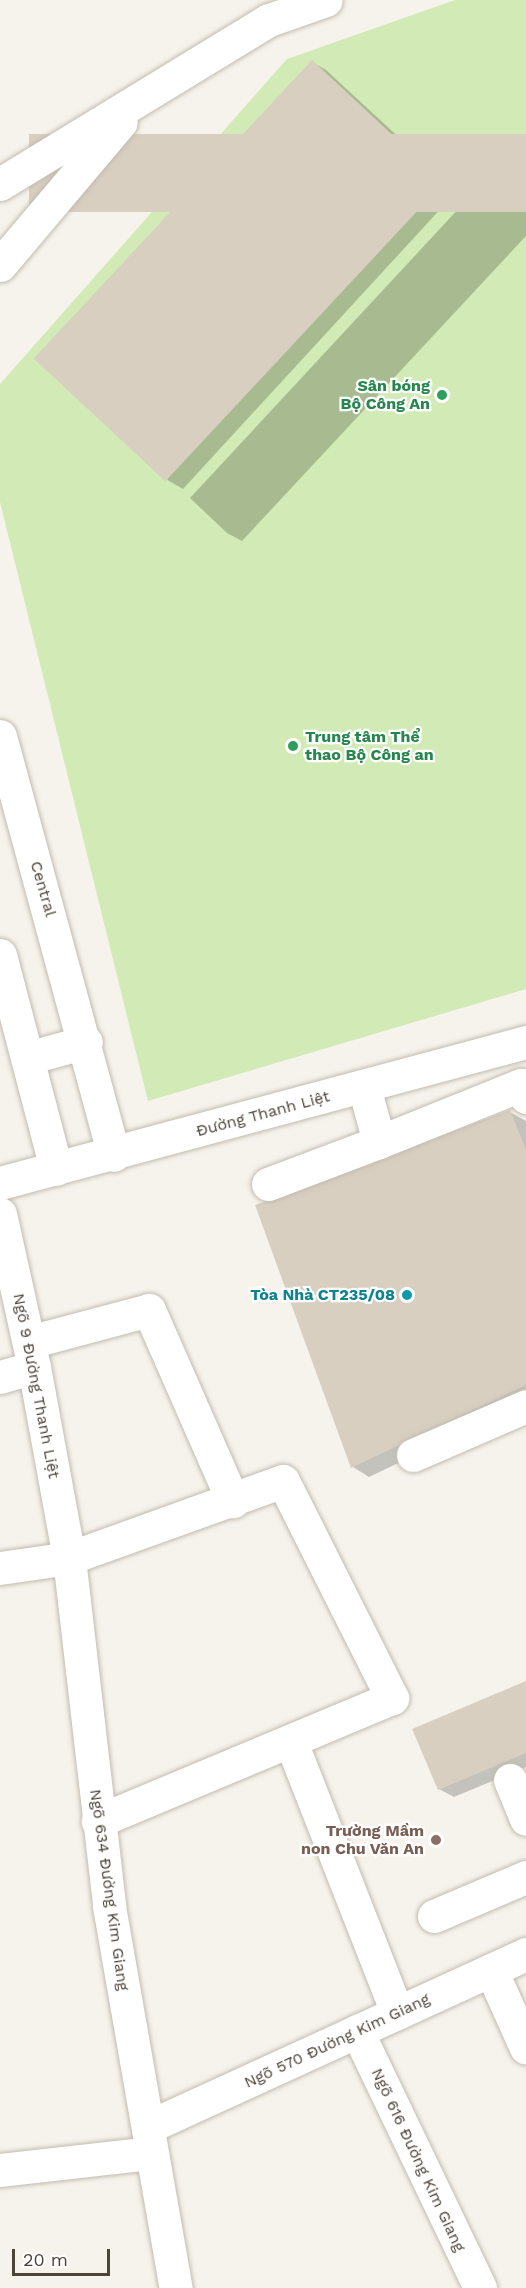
<!DOCTYPE html>
<meta charset="utf-8">
<style>
body{margin:0}
#map{position:relative;width:526px;height:2288px;overflow:hidden;background:#f6f3ec;font-family:"Work Sans",sans-serif}
div>[style]{position:absolute}
.green>*{inset:0;background:#d2eab5}
.shadow>*{inset:0;background:#0003}
.building>*{inset:0;background:#d8cfc1;transform-origin:0 0}
.roads{filter:drop-shadow(0 0 2px #c2bbae) drop-shadow(0 0 2px #c2bbae)}
.minor>*{height:33px;margin:-16.5px;padding:0 16.5px;transform-origin:16.5px;border-radius:16.5px;background:#fff}
.dots>*{width:16px;height:16px;translate:-50% -50%;box-sizing:border-box;border:3px solid #fff;border-radius:50%}
span{translate:-50% -50%;white-space:nowrap;text-align:center;line-height:1.15;-webkit-text-stroke:4.5px #fff;paint-order:stroke}
.leisure-label{font-size:16px;color:#27864d;font-weight:700}
.right{translate:-100% -50%;text-align:right}
.left{translate:0 -50%;text-align:left}
.street-label{font-size:16px;color:#4b4439}
.culture-label{font-size:16px;color:#0d838f;font-weight:700}
.education-label{font-size:16px;color:#785e54;font-weight:700}
.scale{position:absolute;left:12px;top:2249px;width:98px;height:27px;box-sizing:border-box;border:3px solid #4b4439;border-top:0;padding-left:8px;font-size:18px;line-height:21px;white-space:nowrap;color:#4b4439;-webkit-text-stroke:4px #fff;paint-order:stroke}
</style>
<div id="map">
<div class="green">
<i style="clip-path:polygon(455px 0,526px 0,526px 989px,148px 1101px,0 502px,0 384px,287px 59px)"></i>
</div>
<div class="shadow">
<i style="clip-path:polygon(312px 62px,326px 70px,457px 191px,183px 489px,169px 481px,38px 360px)"></i>
<i style="clip-path:polygon(526px 136px,526px 236px,242px 541px,227px 533px,190px 498px)"></i>
<i style="clip-path:polygon(510px 1112px,526px 1121px,526px 1402px,369px 1477px,353px 1467px)"></i>
<i style="clip-path:polygon(526px 1683px,526px 1767px,454px 1797px,439px 1789px)"></i>
</div>
<div class="building">
<i style="left:312px;top:60px;width:180px;height:408px;rotate:43deg"></i>
<i style="left:526px;top:134px;width:78px;height:497px;rotate:90deg"></i>
<i style="clip-path:polygon(510px 1110px,526px 1150px,526px 1385px,351px 1468px,255px 1205px)"></i>
<i style="clip-path:polygon(526px 1681px,526px 1753px,438px 1790px,412px 1729px)"></i>
</div>
<div class="roads">
<div class="minor">
<i style="left:0;top:184px;width:315px;rotate:-31.4deg"></i>
<i style="left:269px;top:20px;width:60px;rotate:-19.3deg"></i>
<i style="left:0;top:265px;width:187px;rotate:-49.8deg"></i>
<i style="left:0;top:736px;width:434px;rotate:74.8deg"></i>
<i style="left:0;top:955px;width:221px;rotate:75.3deg"></i>
<i style="left:27px;top:1058px;width:61px;rotate:-15.2deg"></i>
<i style="left:364px;top:1087px;width:57px;rotate:74.7deg"></i>
<i style="left:379px;top:1142px;width:153px;rotate:-21.9deg"></i>
<i style="left:521px;top:1085px;width:13px;rotate:67deg"></i>
<i style="left:0;top:1183px;width:545px;rotate:-15.01deg"></i>
<i style="left:268px;top:1184px;width:119px;rotate:-20.7deg"></i>
<i style="left:0;top:1214px;width:157px;rotate:77.5deg"></i>
<i style="left:34px;top:1367px;width:194px;rotate:79.6deg"></i>
<i style="left:69px;top:1558px;width:350px;rotate:83.4deg"></i>
<i style="left:109px;top:1906px;width:388px;rotate:80.1deg"></i>
<i style="left:29px;top:1342px;width:124px;rotate:-14.9deg"></i>
<i style="left:149px;top:1310px;width:209px;rotate:66.3deg"></i>
<i style="left:0;top:1377px;width:35px;rotate:-16deg"></i>
<i style="left:413px;top:1455px;width:123px;rotate:-23.4deg"></i>
<i style="left:0;top:1568px;width:70px;rotate:-8.2deg"></i>
<i style="left:69px;top:1558px;width:227px;rotate:-19.8deg"></i>
<i style="left:283px;top:1481px;width:243px;rotate:63.3deg"></i>
<i style="left:392px;top:1698px;width:319px;rotate:157.3deg"></i>
<i style="left:291px;top:1742px;width:291px;rotate:68.6deg"></i>
<i style="left:510px;top:1780px;width:42px;rotate:67.7deg"></i>
<i style="left:434px;top:1916px;width:100px;rotate:-23deg"></i>
<i style="left:491px;top:1970px;width:85px;rotate:65.8deg"></i>
<i style="left:357px;top:2031px;width:285px;rotate:64.4deg"></i>
<i style="left:148px;top:2127px;width:416px;rotate:-24.6deg"></i>
<i style="left:0;top:2170px;width:152px;rotate:-6.4deg"></i>
</div>
</div>
<div class="dots">
<i style="left:442px;top:395px;background:#2e9e5b"></i>
<i style="left:293px;top:746px;background:#2e9e5b"></i>
<i style="left:407px;top:1295px;background:#0f9aa8"></i>
<i style="left:436px;top:1840px;background:#8d6e63"></i>
</div>
<div class="leisure-label">
<span class="right" style="left:430px;top:395px">Sân bóng<br>Bộ Công An</span>
<span class="left" style="left:305px;top:746px">Trung tâm Thể<br>thao Bộ Công an</span>
</div>
<div class="street-label">
<span style="left:43px;top:889px;rotate:74deg">Central</span>
<span style="left:263px;top:1114px;rotate:-15deg">Đường Thanh Liệt</span>
<span style="left:36px;top:1386px;rotate:79deg">Ngõ 9 Đường Thanh Liệt</span>
<span style="left:109px;top:1890px;rotate:82deg">Ngõ 634 Đường Kim Giang</span>
<span style="left:337px;top:2041px;rotate:-25deg">Ngõ 570 Đường Kim Giang</span>
<span style="left:418px;top:2160px;rotate:65deg">Ngõ 616 Đường Kim Giang</span>
</div>
<div class="culture-label">
<span class="right" style="left:395px;top:1295px">Tòa Nhà CT235/08</span>
</div>
<div class="education-label">
<span class="right" style="left:424px;top:1840px">Trường Mầm<br>non Chu Văn An</span>
</div>
<div class="scale">20 m</div>
</div>
